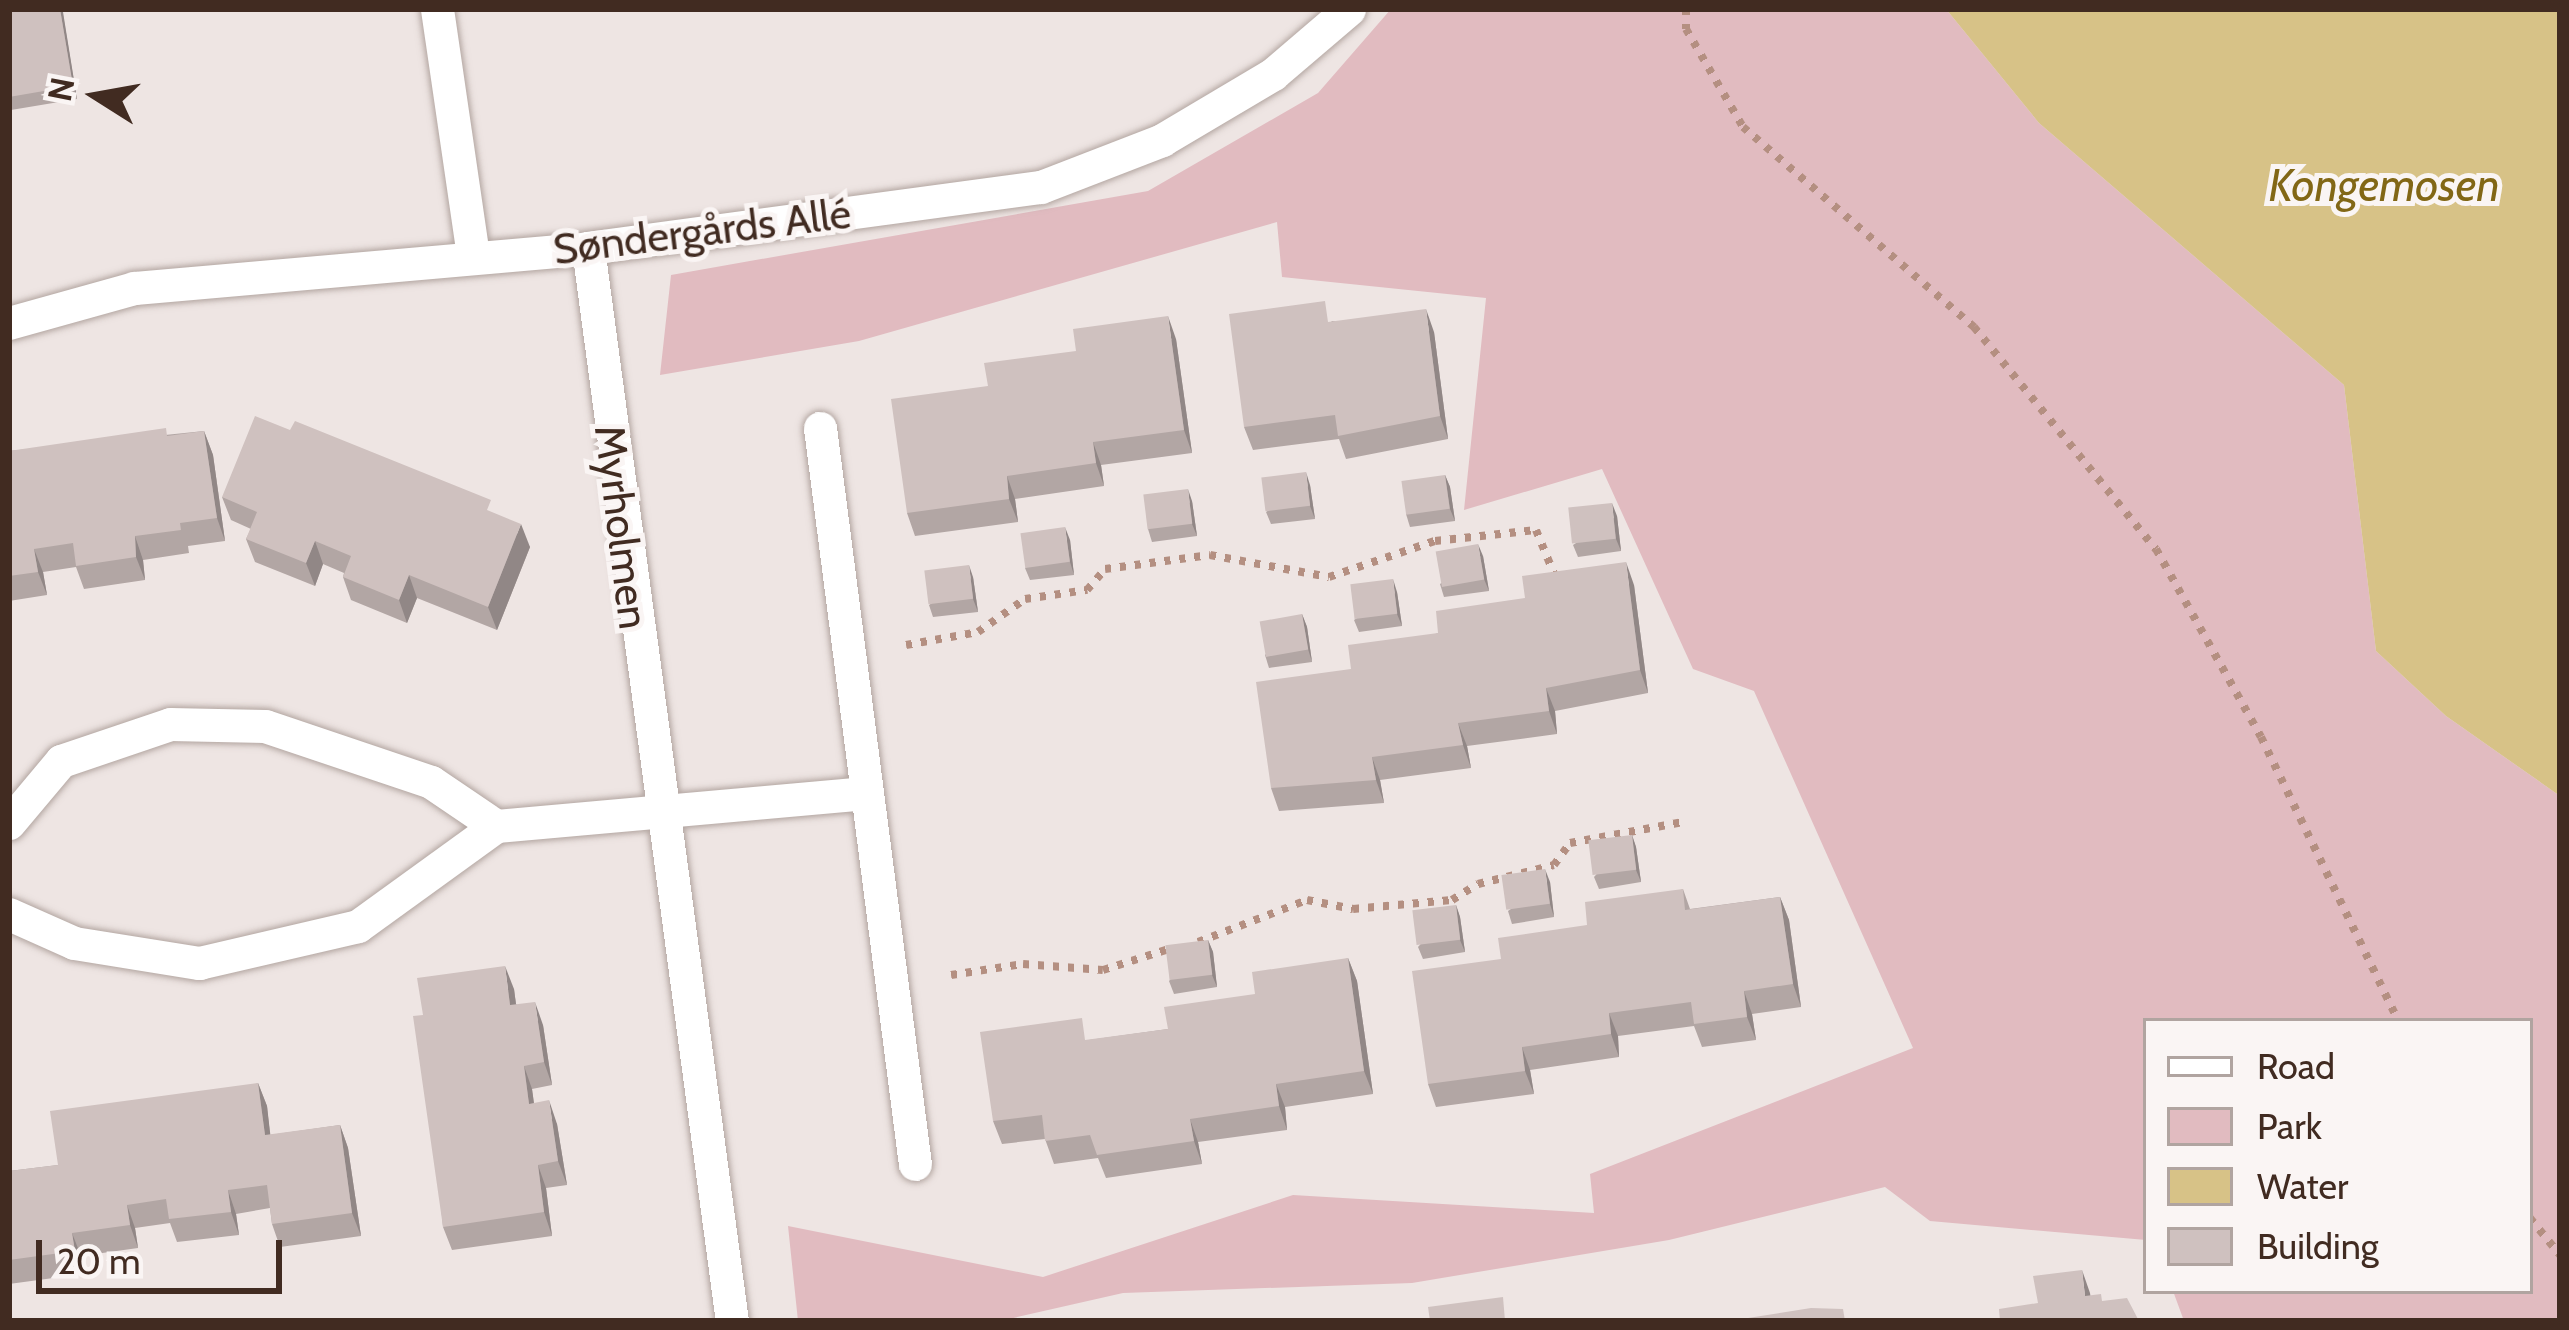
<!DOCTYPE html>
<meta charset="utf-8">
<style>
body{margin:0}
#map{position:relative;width:2569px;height:1330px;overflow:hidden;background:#eee5e3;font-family:Cabin,sans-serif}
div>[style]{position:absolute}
.green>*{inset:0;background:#e1bbc0}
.water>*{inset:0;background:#d7c287}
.path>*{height:8px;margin-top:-4px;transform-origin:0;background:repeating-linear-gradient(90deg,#b48f81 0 6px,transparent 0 15px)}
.roads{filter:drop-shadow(0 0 3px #b3a6a1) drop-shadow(0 0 3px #b3a6a1)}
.minor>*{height:33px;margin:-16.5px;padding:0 16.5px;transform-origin:16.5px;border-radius:16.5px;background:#fff}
.wall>*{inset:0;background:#b2a6a4}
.shaded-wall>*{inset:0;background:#918786}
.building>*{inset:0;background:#cfc1bf;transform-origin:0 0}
span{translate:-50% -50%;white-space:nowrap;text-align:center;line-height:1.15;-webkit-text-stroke:10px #faf5f4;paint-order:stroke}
.street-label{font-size:42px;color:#412b21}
.water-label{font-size:45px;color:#826716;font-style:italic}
.frame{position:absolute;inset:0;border:12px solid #412b21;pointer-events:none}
.legend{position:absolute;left:2143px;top:1018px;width:390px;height:276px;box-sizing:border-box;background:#faf5f4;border:3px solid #b0a4a0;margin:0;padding:15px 21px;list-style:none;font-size:36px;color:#412b21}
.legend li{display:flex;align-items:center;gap:24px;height:60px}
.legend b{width:60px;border:3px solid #b0a4a0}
.north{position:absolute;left:36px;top:36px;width:120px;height:120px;-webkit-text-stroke:9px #faf5f4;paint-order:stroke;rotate:281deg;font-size:33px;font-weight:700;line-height:48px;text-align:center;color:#412b21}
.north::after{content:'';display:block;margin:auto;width:42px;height:54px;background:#412b21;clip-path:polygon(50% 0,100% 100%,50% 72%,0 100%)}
.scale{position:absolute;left:36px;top:1240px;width:246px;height:54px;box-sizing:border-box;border:6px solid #412b21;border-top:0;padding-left:15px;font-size:36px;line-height:42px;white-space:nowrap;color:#412b21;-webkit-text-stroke:9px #faf5f4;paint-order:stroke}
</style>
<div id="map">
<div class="green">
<i style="clip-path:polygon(1391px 9px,1946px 9px,2039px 123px,2344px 385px,2376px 651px,2446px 716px,2560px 796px,2560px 1321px,2184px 1321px,2173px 1291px,2530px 1291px,2530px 1021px,2146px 1021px,2146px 1240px,1930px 1221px,1885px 1187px,1669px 1240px,1412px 1283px,1123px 1293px,1000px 1321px,798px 1321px,788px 1226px,1043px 1277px,1293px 1195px,1594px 1213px,1590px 1174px,1913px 1048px,1754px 691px,1693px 669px,1602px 469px,1464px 510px,1486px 298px,1282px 277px,1277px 222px,859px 341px,660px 375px,671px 275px,1148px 191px,1318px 93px)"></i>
</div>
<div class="water">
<i style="clip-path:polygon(1946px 9px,2560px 9px,2560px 796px,2446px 716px,2376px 651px,2344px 385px,2039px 123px)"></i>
</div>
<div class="path">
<i style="left:1686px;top:9px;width:20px;rotate:90deg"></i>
<i style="left:1686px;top:29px;width:113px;rotate:59.8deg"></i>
<i style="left:1743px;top:127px;width:306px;rotate:40.9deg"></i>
<i style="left:1974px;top:327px;width:287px;rotate:50.7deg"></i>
<i style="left:2156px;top:549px;width:215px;rotate:60.8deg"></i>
<i style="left:2261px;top:737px;width:315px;rotate:64.2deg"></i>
<i style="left:906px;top:645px;width:73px;rotate:-10.2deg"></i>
<i style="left:978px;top:632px;width:57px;rotate:-35.1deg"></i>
<i style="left:1025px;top:599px;width:63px;rotate:-8.3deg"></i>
<i style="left:1087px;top:590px;width:28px;rotate:-49deg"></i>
<i style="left:1105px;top:569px;width:106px;rotate:-7.6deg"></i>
<i style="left:1210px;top:555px;width:121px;rotate:10.5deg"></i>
<i style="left:1329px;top:577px;width:112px;rotate:-18.8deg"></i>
<i style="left:1435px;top:541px;width:102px;rotate:-6.2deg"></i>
<i style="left:1536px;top:530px;width:50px;rotate:67.6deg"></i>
<i style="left:1198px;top:942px;width:117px;rotate:-21.1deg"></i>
<i style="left:1307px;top:900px;width:47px;rotate:11.1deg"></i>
<i style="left:1353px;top:909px;width:99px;rotate:-5.2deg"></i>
<i style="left:1452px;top:900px;width:31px;rotate:-32deg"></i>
<i style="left:1478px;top:884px;width:78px;rotate:-14deg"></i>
<i style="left:1554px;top:865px;width:27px;rotate:-54deg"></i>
<i style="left:1570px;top:843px;width:115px;rotate:-10.5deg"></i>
<i style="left:951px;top:975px;width:73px;rotate:-8.7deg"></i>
<i style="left:1023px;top:964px;width:80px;rotate:4.3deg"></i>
<i style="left:1103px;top:970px;width:72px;rotate:-17.7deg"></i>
<i style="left:2530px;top:1218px;width:48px;rotate:51deg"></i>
</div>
<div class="roads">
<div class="minor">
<i style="left:437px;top:9px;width:249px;rotate:81.7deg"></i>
<i style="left:588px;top:248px;width:1083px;rotate:82.36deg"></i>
<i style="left:9px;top:323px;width:130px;rotate:-15.6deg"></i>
<i style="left:134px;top:288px;width:456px;rotate:-5deg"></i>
<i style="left:588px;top:248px;width:457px;rotate:-7.7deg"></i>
<i style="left:1041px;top:187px;width:130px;rotate:-21.2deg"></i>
<i style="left:1162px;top:140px;width:129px;rotate:-30.7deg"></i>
<i style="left:1273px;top:74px;width:100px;rotate:-40.5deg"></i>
<i style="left:820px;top:428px;width:742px;rotate:82.65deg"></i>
<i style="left:9px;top:823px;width:81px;rotate:-50deg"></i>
<i style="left:61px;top:761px;width:115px;rotate:-18.7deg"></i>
<i style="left:170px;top:724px;width:95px;rotate:1.2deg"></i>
<i style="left:265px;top:726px;width:175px;rotate:18.6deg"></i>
<i style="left:431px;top:782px;width:78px;rotate:34.1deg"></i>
<i style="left:9px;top:914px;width:71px;rotate:24deg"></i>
<i style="left:74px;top:943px;width:127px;rotate:9.1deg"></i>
<i style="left:199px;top:963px;width:163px;rotate:-13.1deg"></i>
<i style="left:358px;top:926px;width:170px;rotate:-35.9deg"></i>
<i style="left:496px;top:826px;width:372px;rotate:-5.1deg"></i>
</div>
</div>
<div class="wall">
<i style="clip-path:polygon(9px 9px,62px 9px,77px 99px,11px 110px,9px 104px)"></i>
<i style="clip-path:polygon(1332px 321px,1434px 332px,1448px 439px,1346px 459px,1339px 439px,1253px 450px,1244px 427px)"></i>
<i style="clip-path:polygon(1176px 339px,1192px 453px,1101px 465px,1104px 486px,1015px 499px,1018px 522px,915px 536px,907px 513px,988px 386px)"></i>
<i style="clip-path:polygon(204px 431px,213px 455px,225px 541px,188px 546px,189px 553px,143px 560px,145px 580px,84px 589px,76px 567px,43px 572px,47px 595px,9px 601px,9px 451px)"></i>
<i style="clip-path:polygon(1445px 475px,1450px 487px,1455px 521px,1410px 527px,1406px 514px)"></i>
<i style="clip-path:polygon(1310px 485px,1315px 519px,1271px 524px,1266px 512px)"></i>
<i style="clip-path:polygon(222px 497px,496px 514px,530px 547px,497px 630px,417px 598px,407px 623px,351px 600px,343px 577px,344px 573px,323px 564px,315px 586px,255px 562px,246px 539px,251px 529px,231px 520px)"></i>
<i style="clip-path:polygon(1192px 501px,1197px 536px,1152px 542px,1148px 529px)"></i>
<i style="clip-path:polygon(1617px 516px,1621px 551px,1578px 557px,1573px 545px)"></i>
<i style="clip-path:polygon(1070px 540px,1074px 575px,1030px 580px,1025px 568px)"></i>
<i style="clip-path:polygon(1483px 556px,1489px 591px,1444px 597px,1440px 584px)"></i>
<i style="clip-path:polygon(973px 577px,978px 612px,933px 617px,929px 605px)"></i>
<i style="clip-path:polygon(1634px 585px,1648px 693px,1555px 711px,1557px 734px,1467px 746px,1471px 768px,1380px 780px,1384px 803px,1279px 811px,1271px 788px,1351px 669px,1438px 633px)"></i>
<i style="clip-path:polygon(1397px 592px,1402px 626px,1359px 632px,1354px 620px)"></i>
<i style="clip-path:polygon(1302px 614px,1307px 627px,1312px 662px,1269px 668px,1265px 655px)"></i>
<i style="clip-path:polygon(1632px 835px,1636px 847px,1641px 882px,1599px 889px,1594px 877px)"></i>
<i style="clip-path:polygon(1550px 882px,1554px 917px,1512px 924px,1508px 911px)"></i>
<i style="clip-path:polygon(1683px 889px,1690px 909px,1780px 897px,1789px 920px,1801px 1007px,1752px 1014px,1756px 1040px,1702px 1047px,1694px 1026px,1618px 1036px,1619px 1057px,1530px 1070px,1534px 1094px,1436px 1107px,1428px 1084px,1501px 959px)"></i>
<i style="clip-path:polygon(1456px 905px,1460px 917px,1465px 952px,1423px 959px,1418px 947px)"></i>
<i style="clip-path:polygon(1208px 940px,1213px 952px,1217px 987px,1174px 994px,1169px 981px)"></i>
<i style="clip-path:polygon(1348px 958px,1357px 981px,1373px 1094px,1285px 1107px,1287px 1130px,1198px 1142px,1202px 1164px,1106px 1178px,1098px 1158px,1054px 1164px,1045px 1139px,1002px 1144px,993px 1121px,1089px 1040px,1168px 1029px)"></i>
<i style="clip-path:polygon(514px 989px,516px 1004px,543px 1025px,552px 1085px,532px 1089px,534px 1103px,557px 1124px,567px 1185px,546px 1188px,552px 1236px,452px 1250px,443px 1227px,423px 1015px)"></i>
<i style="clip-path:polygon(258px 1083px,267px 1106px,270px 1135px,340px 1125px,348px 1148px,361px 1236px,280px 1247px,272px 1224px,270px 1208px,236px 1214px,239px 1235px,177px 1242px,170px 1223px,135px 1228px,138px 1248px,81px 1256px,83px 1274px,9px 1284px,9px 1171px,58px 1165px)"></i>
</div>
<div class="shaded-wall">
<i style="clip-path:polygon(60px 9px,63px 12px,77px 99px,73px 86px)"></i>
<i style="clip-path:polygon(1426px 309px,1434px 332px,1448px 439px,1440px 416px)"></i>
<i style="clip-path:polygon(1168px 316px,1176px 339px,1192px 453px,1184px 430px)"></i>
<i style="clip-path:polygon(204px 431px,213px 455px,225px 541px,217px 518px)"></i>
<i style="clip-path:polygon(1093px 442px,1101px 465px,1104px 486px,1096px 463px)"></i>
<i style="clip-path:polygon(1306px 472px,1310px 485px,1315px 519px,1310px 506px)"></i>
<i style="clip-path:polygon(1445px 475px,1450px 487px,1455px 521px,1450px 509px)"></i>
<i style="clip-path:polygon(1007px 476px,1015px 499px,1018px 522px,1009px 499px)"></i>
<i style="clip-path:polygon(1188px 489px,1192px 501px,1197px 536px,1192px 524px)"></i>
<i style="clip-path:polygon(1612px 503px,1617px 516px,1621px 551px,1616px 539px)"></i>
<i style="clip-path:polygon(521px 524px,530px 547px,497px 630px,488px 607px)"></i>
<i style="clip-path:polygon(1065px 527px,1070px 540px,1074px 575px,1070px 562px)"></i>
<i style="clip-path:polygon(135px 536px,143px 560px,145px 580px,136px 557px)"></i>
<i style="clip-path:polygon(315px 541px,323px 564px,315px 586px,306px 563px)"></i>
<i style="clip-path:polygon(1478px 544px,1483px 556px,1489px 591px,1484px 579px)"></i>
<i style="clip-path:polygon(34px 549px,43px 572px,47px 595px,38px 572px)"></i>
<i style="clip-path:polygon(1626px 562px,1634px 585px,1648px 693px,1640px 670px)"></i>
<i style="clip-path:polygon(969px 565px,973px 577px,978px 612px,973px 599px)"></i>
<i style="clip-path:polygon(409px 575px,417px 598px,407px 623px,399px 600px)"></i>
<i style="clip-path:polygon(1393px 579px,1397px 592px,1402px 626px,1397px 614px)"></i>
<i style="clip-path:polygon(1302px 614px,1307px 627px,1312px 662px,1308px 649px)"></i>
<i style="clip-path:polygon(1546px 688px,1555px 711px,1557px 734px,1549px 711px)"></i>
<i style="clip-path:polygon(1458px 723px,1467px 746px,1471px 768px,1463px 745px)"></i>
<i style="clip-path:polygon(1372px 757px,1380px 780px,1384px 803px,1376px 780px)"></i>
<i style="clip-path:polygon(1632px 835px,1636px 847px,1641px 882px,1636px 870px)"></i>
<i style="clip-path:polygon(1545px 869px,1550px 882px,1554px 917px,1550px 904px)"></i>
<i style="clip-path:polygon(1780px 897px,1789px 920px,1801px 1007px,1793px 984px)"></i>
<i style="clip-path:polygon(1456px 905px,1460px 917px,1465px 952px,1460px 940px)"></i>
<i style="clip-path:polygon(1208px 940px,1213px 952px,1217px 987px,1212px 975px)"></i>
<i style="clip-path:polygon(1348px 958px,1357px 981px,1373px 1094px,1364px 1071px)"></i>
<i style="clip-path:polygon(505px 966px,514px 989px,519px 1028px,510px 1005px)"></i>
<i style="clip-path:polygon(1744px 991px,1752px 1014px,1756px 1040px,1747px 1017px)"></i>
<i style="clip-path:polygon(535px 1002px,543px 1025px,552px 1085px,544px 1062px)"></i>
<i style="clip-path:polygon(1609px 1013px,1618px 1036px,1619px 1057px,1611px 1034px)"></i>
<i style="clip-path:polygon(1522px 1047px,1530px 1070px,1534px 1094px,1525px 1071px)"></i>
<i style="clip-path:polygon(524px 1066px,532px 1089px,537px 1127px,529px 1104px)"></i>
<i style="clip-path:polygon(258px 1083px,267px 1106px,273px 1158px,265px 1135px)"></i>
<i style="clip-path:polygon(1276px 1084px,1285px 1107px,1287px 1130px,1279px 1106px)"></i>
<i style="clip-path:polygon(549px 1100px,557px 1124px,567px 1185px,558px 1161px)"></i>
<i style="clip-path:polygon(1190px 1119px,1198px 1142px,1202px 1164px,1194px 1141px)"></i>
<i style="clip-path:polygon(340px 1125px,348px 1148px,361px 1236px,352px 1213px)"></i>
<i style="clip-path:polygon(538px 1165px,546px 1188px,552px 1236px,544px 1212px)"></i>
<i style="clip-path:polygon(228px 1190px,236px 1214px,239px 1235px,231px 1212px)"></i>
<i style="clip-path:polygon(127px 1205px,135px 1228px,138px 1248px,130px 1225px)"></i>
<i style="clip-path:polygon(72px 1233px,81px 1256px,83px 1274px,75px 1251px)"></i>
<i style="clip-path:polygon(2082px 1270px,2090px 1293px,2094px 1319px,2085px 1296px)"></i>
</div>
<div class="building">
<i style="clip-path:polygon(9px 9px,60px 9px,73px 86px,9px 97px)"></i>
<i style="clip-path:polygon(1325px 301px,1328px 322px,1426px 309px,1440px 416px,1338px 436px,1335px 415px,1244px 427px,1229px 314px)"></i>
<i style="clip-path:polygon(1168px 316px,1184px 430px,1093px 442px,1096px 463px,1007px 476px,1009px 499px,907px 513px,891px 399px,988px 386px,984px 363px,1076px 351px,1073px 329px)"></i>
<i style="clip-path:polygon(255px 416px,290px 430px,295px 421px,491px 500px,487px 510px,521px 524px,488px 607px,409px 575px,399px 600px,343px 577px,351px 556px,315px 541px,306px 563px,246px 539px,257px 512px,222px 497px)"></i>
<i style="clip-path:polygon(166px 428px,167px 436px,204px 431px,217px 518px,180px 523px,181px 530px,135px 536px,136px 557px,76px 566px,73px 543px,34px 549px,38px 572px,9px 576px,9px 451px)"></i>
<i style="left:1306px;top:472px;width:34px;height:45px;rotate:83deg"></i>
<i style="left:1445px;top:475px;width:34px;height:44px;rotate:82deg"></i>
<i style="left:1188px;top:489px;width:35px;height:45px;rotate:83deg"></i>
<i style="left:1612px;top:503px;width:36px;height:44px;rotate:84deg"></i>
<i style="left:1065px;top:527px;width:35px;height:45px;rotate:82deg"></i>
<i style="left:1478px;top:544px;width:36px;height:43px;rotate:80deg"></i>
<i style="clip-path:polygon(1626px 562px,1640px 670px,1546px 688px,1549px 711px,1458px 723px,1463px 745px,1372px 757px,1376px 780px,1271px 788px,1256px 682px,1351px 669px,1348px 645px,1438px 633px,1436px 611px,1525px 598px,1522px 576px)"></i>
<i style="left:969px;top:565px;width:34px;height:45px;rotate:83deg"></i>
<i style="left:1393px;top:579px;width:35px;height:43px;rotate:83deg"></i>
<i style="left:1302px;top:614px;width:36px;height:43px;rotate:80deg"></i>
<i style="left:1632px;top:835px;width:35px;height:44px;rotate:83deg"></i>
<i style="left:1545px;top:869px;width:35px;height:44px;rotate:82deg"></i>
<i style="clip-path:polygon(1683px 889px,1685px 910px,1780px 897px,1793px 984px,1744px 991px,1747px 1017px,1694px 1024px,1691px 1002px,1609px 1013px,1611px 1034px,1522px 1047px,1525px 1071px,1428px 1084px,1412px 971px,1501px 959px,1498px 938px,1587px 925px,1585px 902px)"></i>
<i style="left:1456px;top:905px;width:35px;height:44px;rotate:83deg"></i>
<i style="left:1208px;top:940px;width:35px;height:43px;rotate:83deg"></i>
<i style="clip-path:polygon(1348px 958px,1364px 1071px,1276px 1084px,1279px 1106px,1190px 1119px,1194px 1141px,1097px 1155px,1090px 1135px,1045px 1141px,1042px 1115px,993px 1121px,980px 1032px,1082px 1018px,1085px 1040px,1168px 1029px,1164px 1007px,1255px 994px,1252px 972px)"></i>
<i style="clip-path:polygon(505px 966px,510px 1005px,535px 1002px,544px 1062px,524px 1066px,529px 1104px,549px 1100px,558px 1161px,538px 1165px,544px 1212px,443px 1227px,413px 1016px,423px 1015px,417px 978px)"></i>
<i style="clip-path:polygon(258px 1083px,265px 1135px,340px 1125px,352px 1213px,272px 1224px,267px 1185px,228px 1190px,231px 1212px,169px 1219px,166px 1199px,127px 1205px,130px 1225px,72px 1233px,75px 1251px,9px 1260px,9px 1171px,58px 1165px,50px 1111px)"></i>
<i style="clip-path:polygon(2082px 1270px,2085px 1296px,2101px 1294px,2102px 1301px,2127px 1298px,2139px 1321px,2000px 1321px,1999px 1309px,2038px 1303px,2033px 1276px)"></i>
<i style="clip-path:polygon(1503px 1297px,1505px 1321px,1430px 1321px,1428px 1307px)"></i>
<i style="clip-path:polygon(1811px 1308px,1843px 1309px,1845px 1321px,1729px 1321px)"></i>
</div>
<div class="street-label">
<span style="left:702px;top:231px;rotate:-7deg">Søndergårds Allé</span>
<span style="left:622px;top:527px;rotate:83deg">Myrholmen</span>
</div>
<div class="water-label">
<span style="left:2384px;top:186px">Kongemosen</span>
</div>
<div class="frame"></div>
<ul class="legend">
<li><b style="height:15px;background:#fff"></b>Road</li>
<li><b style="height:33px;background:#e1bbc0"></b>Park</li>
<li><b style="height:33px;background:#d7c287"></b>Water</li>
<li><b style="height:33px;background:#cfc1bf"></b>Building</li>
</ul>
<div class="north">N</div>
<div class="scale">20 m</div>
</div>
